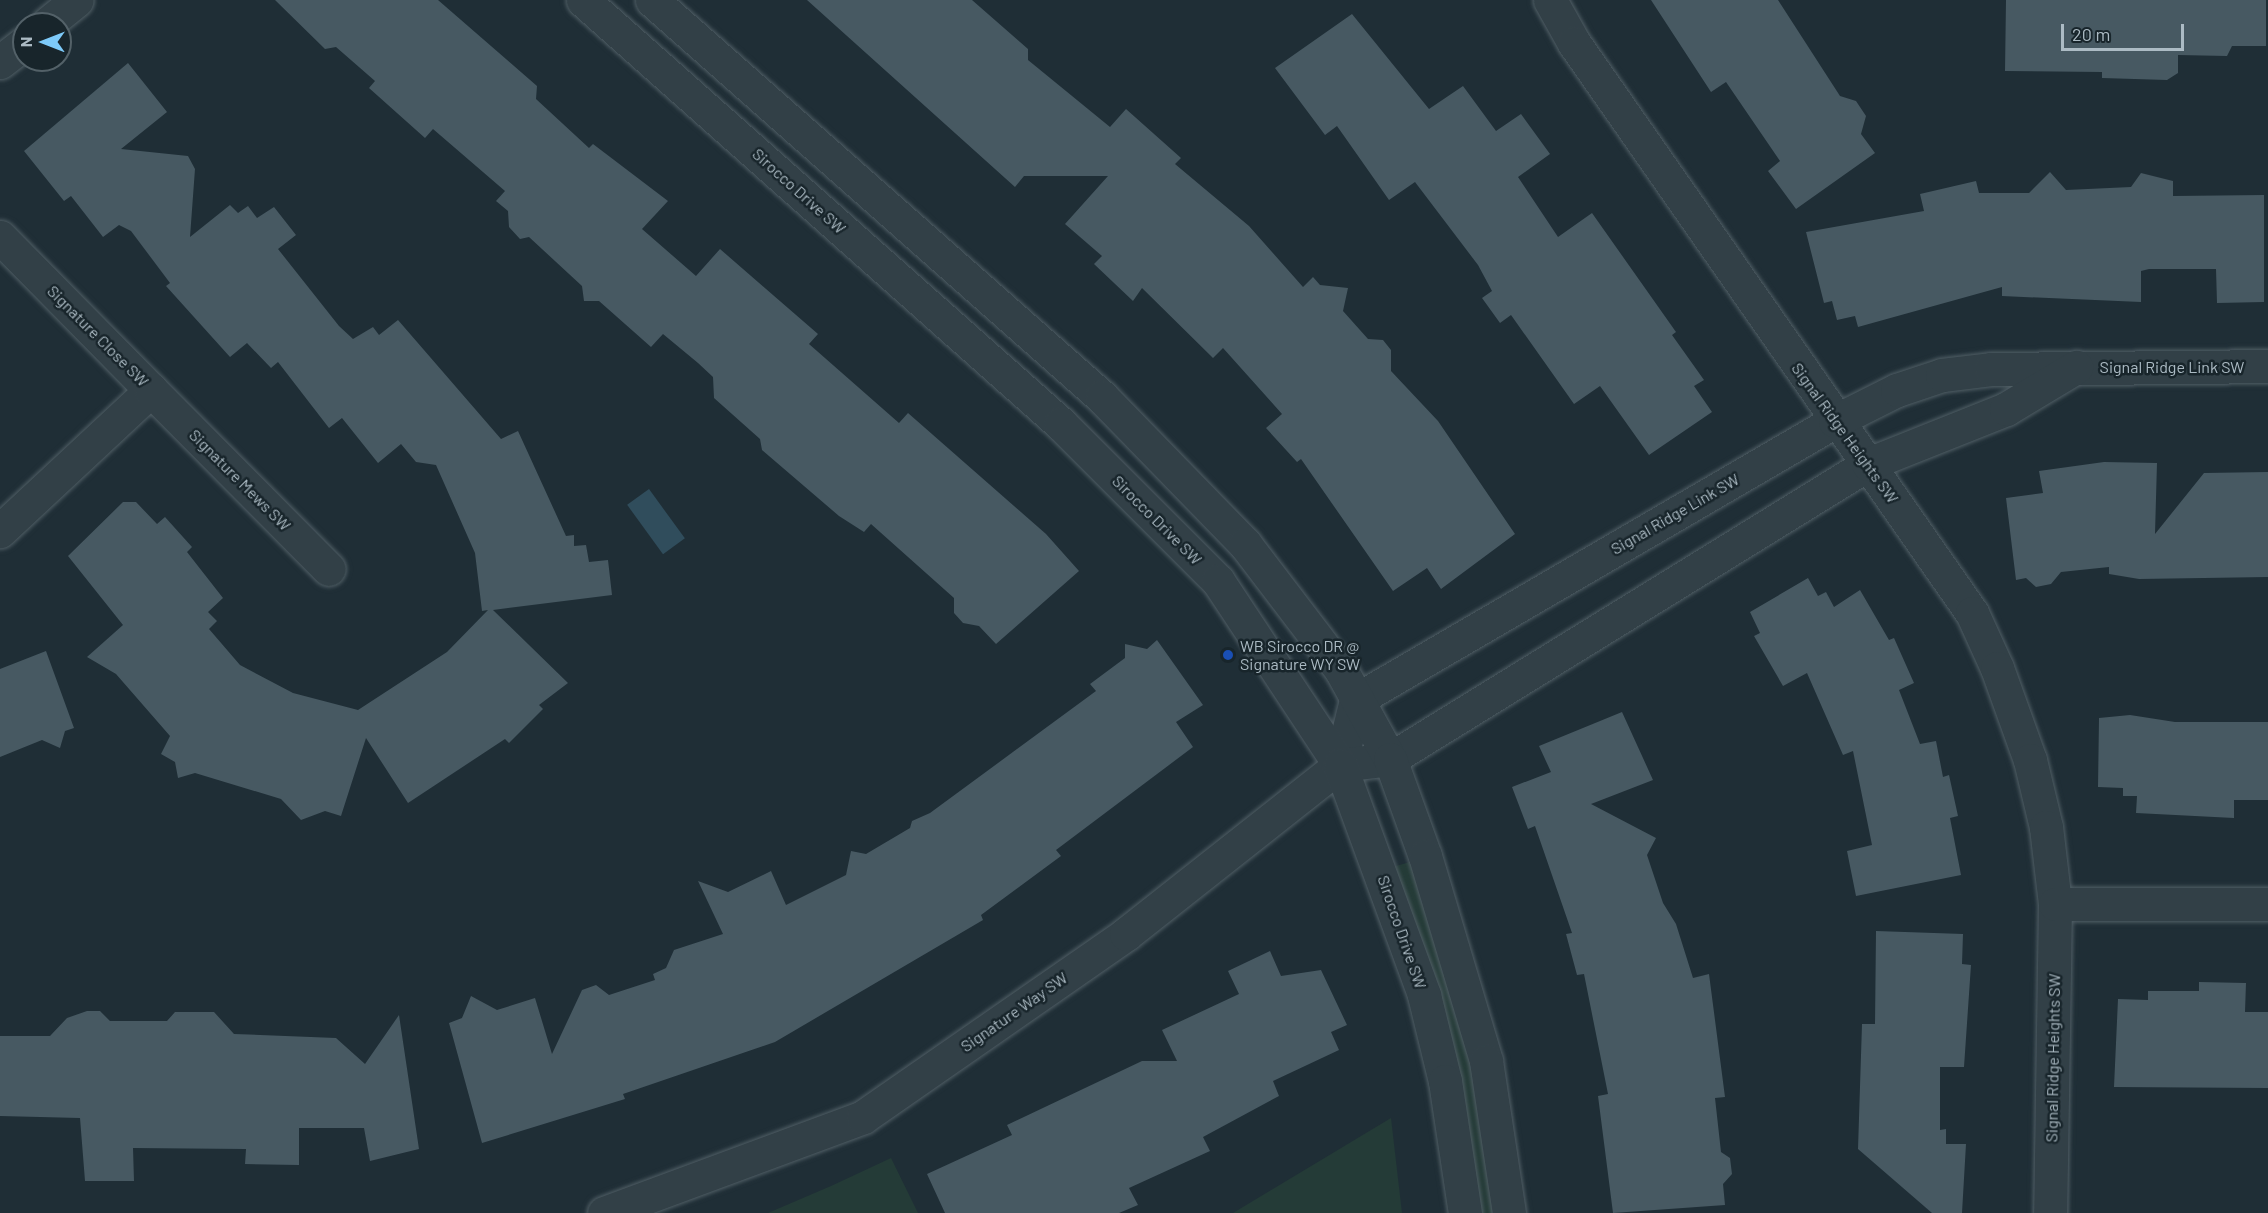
<!DOCTYPE html>
<style>
body{margin:0}
#map{position:relative;width:2268px;height:1213px;overflow:hidden;background:#1f2e36;font-family:Barlow,sans-serif}
div>[style]{position:absolute}
.green>*{inset:0;background:#243b37}
.water>*{inset:0;background:#304d5c;transform-origin:0 0}
.building>*{inset:0;background:#475962}
.roads{filter:drop-shadow(0 0 2px #505e65) drop-shadow(0 0 2px #505e65)}
.minor>*{height:33px;margin:-16.5px;padding:0 16.5px;transform-origin:16.5px;border-radius:16.5px;background:#324047}
.tertiary>*{height:33px;margin:-16.5px;padding:0 16.5px;transform-origin:16.5px;border-radius:16.5px;background:#324047}
.dots>*{width:16px;height:16px;translate:-50% -50%;box-sizing:border-box;border:3px solid #18252b;border-radius:50%}
span{translate:-50% -50%;white-space:nowrap;text-align:center;line-height:1.15;-webkit-text-stroke:5px #18252b;paint-order:stroke}
.street-label{font-size:16px;color:#acbbc4}
.poi-label{font-size:16px;color:#acbbc4}
.left{translate:0 -50%;text-align:left}
.north{position:absolute;left:12px;top:12px;width:60px;height:60px;box-sizing:border-box;background:#18252b;border:2px solid #536168;border-radius:50%;rotate:270deg;font-size:16px;font-weight:700;line-height:24px;text-align:center;color:#acbbc4}
.north::after{content:'';display:block;margin:auto;width:21px;height:27px;background:#7dcaf9;clip-path:polygon(50% 0,100% 100%,50% 72%,0 100%)}
.scale{position:absolute;left:2061px;top:24px;width:123px;height:27px;box-sizing:border-box;border:3px solid #acbbc4;border-top:0;padding-left:8px;font-size:18px;line-height:21px;white-space:nowrap;color:#acbbc4;-webkit-text-stroke:4px #18252b;paint-order:stroke}
</style>
<div id="map">
<div class="green">
<i style="clip-path:polygon(1413px 861px,1470px 1040px,1496px 1213px,1479px 1213px,1393px 867px)"></i>
<i style="clip-path:polygon(1391px 1118px,1402px 1213px,1233px 1213px)"></i>
<i style="clip-path:polygon(891px 1158px,918px 1213px,768px 1213px,831px 1186px)"></i>
</div>
<div class="water">
<i style="left:649px;top:489px;width:61px;height:27px;rotate:54deg"></i>
</div>
<div class="building">
<i style="clip-path:polygon(275px 0,438px 0,537px 86px,536px 99px,589px 148px,593px 144px,668px 201px,642px 229px,696px 276px,720px 249px,818px 334px,809px 344px,899px 423px,908px 413px,1046px 534px,1079px 571px,996px 644px,979px 626px,963px 623px,954px 613px,954px 598px,871px 524px,864px 532px,839px 516px,762px 450px,760px 439px,714px 398px,713px 377px,698px 363px,663px 334px,651px 347px,599px 301px,584px 301px,582px 286px,529px 237px,520px 239px,509px 227px,508px 211px,496px 201px,505px 191px,433px 129px,425px 138px,369px 88px,375px 81px,336px 47px,325px 49px)"></i>
<i style="clip-path:polygon(807px 0,972px 0,1028px 49px,1028px 60px,1110px 127px,1126px 109px,1181px 158px,1175px 164px,1249px 226px,1303px 287px,1313px 277px,1320px 285px,1348px 288px,1343px 311px,1368px 339px,1383px 340px,1391px 350px,1391px 371px,1438px 421px,1515px 534px,1441px 589px,1427px 568px,1393px 591px,1301px 459px,1297px 462px,1266px 428px,1282px 414px,1223px 348px,1213px 358px,1142px 288px,1133px 301px,1094px 264px,1102px 256px,1065px 224px,1108px 176px,1024px 176px,1015px 187px)"></i>
<i style="clip-path:polygon(1651px 0,1778px 0,1840px 96px,1856px 101px,1866px 116px,1861px 134px,1875px 153px,1796px 209px,1768px 171px,1780px 161px,1726px 82px,1711px 92px)"></i>
<i style="clip-path:polygon(2006px 0,2266px 0,2266px 46px,2232px 46px,2227px 56px,2178px 55px,2178px 73px,2167px 80px,2102px 78px,2102px 72px,2005px 71px)"></i>
<i style="clip-path:polygon(1352px 14px,1429px 109px,1463px 86px,1496px 131px,1521px 114px,1550px 154px,1518px 177px,1558px 237px,1592px 213px,1676px 332px,1672px 335px,1704px 380px,1694px 386px,1712px 412px,1649px 455px,1600px 386px,1574px 404px,1511px 315px,1500px 323px,1482px 298px,1492px 291px,1478px 265px,1415px 182px,1389px 200px,1337px 126px,1325px 135px,1275px 68px)"></i>
<i style="clip-path:polygon(128px 63px,167px 112px,121px 149px,188px 156px,195px 169px,190px 237px,230px 205px,238px 213px,248px 206px,257px 218px,274px 207px,296px 235px,278px 249px,339px 326px,353px 339px,373px 327px,379px 335px,398px 320px,501px 439px,518px 431px,566px 536px,574px 535px,574px 546px,586px 545px,589px 562px,608px 560px,612px 595px,493px 610px,568px 683px,539px 705px,543px 709px,509px 743px,505px 739px,408px 803px,366px 738px,341px 816px,325px 811px,301px 820px,281px 799px,195px 773px,178px 778px,175px 762px,161px 754px,170px 736px,116px 674px,87px 657px,123px 625px,68px 556px,123px 502px,136px 502px,157px 524px,165px 517px,192px 547px,187px 552px,223px 598px,208px 612px,217px 621px,209px 629px,240px 665px,293px 693px,358px 710px,447px 652px,488px 610px,482px 611px,475px 553px,436px 465px,416px 462px,401px 444px,378px 463px,342px 418px,329px 428px,278px 362px,271px 368px,247px 343px,230px 357px,166px 286px,170px 283px,131px 231px,119px 225px,103px 237px,71px 196px,64px 201px,24px 151px)"></i>
<i style="clip-path:polygon(2050px 172px,2066px 190px,2131px 187px,2141px 173px,2173px 181px,2173px 196px,2264px 195px,2264px 302px,2217px 303px,2216px 269px,2149px 269px,2141px 271px,2141px 302px,2002px 296px,2002px 287px,1858px 327px,1855px 316px,1837px 320px,1832px 301px,1824px 303px,1806px 232px,1924px 211px,1920px 194px,1976px 181px,1979px 193px,2029px 193px)"></i>
<i style="clip-path:polygon(2104px 462px,2157px 463px,2155px 534px,2204px 473px,2268px 472px,2268px 577px,2139px 579px,2109px 574px,2109px 567px,2061px 572px,2051px 584px,2036px 587px,2026px 578px,2016px 580px,2006px 498px,2043px 493px,2039px 471px)"></i>
<i style="clip-path:polygon(1808px 578px,1818px 596px,1826px 592px,1834px 607px,1860px 590px,1889px 640px,1894px 638px,1914px 683px,1899px 690px,1920px 744px,1936px 741px,1943px 777px,1949px 775px,1958px 816px,1950px 818px,1961px 875px,1856px 896px,1847px 851px,1872px 845px,1853px 751px,1843px 755px,1807px 673px,1783px 686px,1754px 636px,1760px 633px,1750px 612px)"></i>
<i style="clip-path:polygon(1157px 640px,1203px 705px,1176px 722px,1193px 747px,1056px 850px,1061px 856px,981px 915px,983px 920px,775px 1042px,623px 1094px,625px 1099px,482px 1143px,449px 1023px,462px 1018px,471px 996px,497px 1010px,535px 998px,552px 1054px,582px 990px,596px 985px,609px 995px,655px 980px,653px 974px,666px 968px,674px 950px,723px 934px,698px 881px,728px 892px,771px 871px,786px 905px,846px 875px,851px 851px,866px 854px,910px 828px,912px 821px,930px 813px,1096px 691px,1090px 684px,1125px 658px,1125px 644px,1147px 649px)"></i>
<i style="clip-path:polygon(46px 651px,74px 728px,65px 731px,60px 748px,42px 740px,0 757px,0 669px)"></i>
<i style="clip-path:polygon(1622px 712px,1653px 780px,1591px 804px,1656px 838px,1647px 855px,1663px 903px,1676px 924px,1693px 978px,1709px 974px,1725px 1097px,1715px 1098px,1721px 1152px,1730px 1158px,1732px 1174px,1723px 1184px,1725px 1205px,1613px 1213px,1598px 1096px,1608px 1094px,1584px 974px,1577px 975px,1566px 934px,1572px 933px,1535px 826px,1528px 829px,1512px 787px,1551px 772px,1539px 746px)"></i>
<i style="clip-path:polygon(2130px 715px,2175px 722px,2268px 722px,2268px 800px,2234px 800px,2234px 818px,2136px 813px,2137px 796px,2123px 796px,2123px 788px,2098px 787px,2099px 718px)"></i>
<i style="clip-path:polygon(1876px 931px,1963px 934px,1962px 964px,1971px 965px,1964px 1067px,1940px 1067px,1940px 1130px,1946px 1129px,1946px 1144px,1966px 1144px,1962px 1213px,1932px 1213px,1858px 1149px,1862px 1024px,1875px 1024px)"></i>
<i style="clip-path:polygon(1270px 951px,1281px 976px,1321px 970px,1347px 1025px,1331px 1032px,1339px 1050px,1273px 1081px,1279px 1096px,1203px 1137px,1210px 1151px,1129px 1188px,1138px 1205px,1119px 1213px,945px 1213px,927px 1174px,1012px 1135px,1007px 1125px,1142px 1061px,1177px 1061px,1162px 1030px,1239px 994px,1228px 971px)"></i>
<i style="clip-path:polygon(2199px 982px,2246px 983px,2245px 1012px,2268px 1012px,2268px 1088px,2114px 1087px,2118px 999px,2148px 1000px,2148px 991px,2199px 991px)"></i>
<i style="clip-path:polygon(87px 1011px,100px 1011px,110px 1021px,167px 1021px,175px 1012px,214px 1012px,234px 1034px,336px 1038px,365px 1064px,399px 1015px,419px 1149px,370px 1161px,364px 1128px,299px 1128px,299px 1165px,245px 1164px,246px 1149px,133px 1148px,134px 1181px,85px 1181px,80px 1118px,0 1116px,0 1036px,50px 1036px,67px 1018px)"></i>
</div>
<div class="roads">
<div class="minor">
<i style="left:1550px;top:0;width:49px;rotate:60.8deg"></i>
<i style="left:1574px;top:43px;width:695px;rotate:55.08deg"></i>
<i style="left:1972px;top:613px;width:60px;rotate:65.6deg"></i>
<i style="left:1997px;top:668px;width:98px;rotate:70.3deg"></i>
<i style="left:2030px;top:760px;width:69px;rotate:76.6deg"></i>
<i style="left:2046px;top:827px;width:78px;rotate:83.3deg"></i>
<i style="left:2055px;top:904px;width:309px;rotate:90.9deg"></i>
<i style="left:47px;top:24px;width:38px;rotate:-39deg"></i>
<i style="left:0;top:62px;width:31px;rotate:-38deg"></i>
<i style="left:0;top:237px;width:215px;rotate:45.4deg"></i>
<i style="left:151px;top:390px;width:207px;rotate:137deg"></i>
<i style="left:151px;top:390px;width:252px;rotate:45.2deg"></i>
<i style="left:1340px;top:765px;width:67px;rotate:-76.2deg"></i>
<i style="left:1356px;top:700px;width:554px;rotate:-30.22deg"></i>
<i style="left:1835px;top:421px;width:69px;rotate:-26.6deg"></i>
<i style="left:1897px;top:390px;width:47px;rotate:-18.4deg"></i>
<i style="left:1942px;top:375px;width:49px;rotate:-7deg"></i>
<i style="left:1991px;top:369px;width:277px;rotate:-0.6deg"></i>
<i style="left:2055px;top:904px;width:213px"></i>
<i style="left:604px;top:1213px;width:276px;rotate:-20.3deg"></i>
<i style="left:863px;top:1117px;width:320px;rotate:-34.8deg"></i>
<i style="left:1126px;top:934px;width:273px;rotate:-38.3deg"></i>
<i style="left:1340px;top:765px;width:50px;rotate:-6.8deg"></i>
<i style="left:1390px;top:759px;width:562px;rotate:-31.68deg"></i>
<i style="left:1868px;top:464px;width:149px;rotate:-21.7deg"></i>
<i style="left:2006px;top:409px;width:82px;rotate:-31deg"></i>
</div>
<div class="tertiary">
<i style="left:583px;top:0;width:639px;rotate:41.57deg"></i>
<i style="left:1061px;top:424px;width:222px;rotate:45deg"></i>
<i style="left:1218px;top:581px;width:221px;rotate:56.5deg"></i>
<i style="left:1340px;top:765px;width:245px;rotate:69.9deg"></i>
<i style="left:1424px;top:995px;width:89px;rotate:76.3deg"></i>
<i style="left:1445px;top:1081px;width:134px;rotate:81.4deg"></i>
<i style="left:652px;top:0;width:600px;rotate:41.42deg"></i>
<i style="left:1102px;top:397px;width:205px;rotate:45.8deg"></i>
<i style="left:1245px;top:544px;width:158px;rotate:52.7deg"></i>
<i style="left:1341px;top:670px;width:102px;rotate:61.2deg"></i>
<i style="left:1390px;top:759px;width:103px;rotate:70.2deg"></i>
<i style="left:1425px;top:856px;width:214px;rotate:73.4deg"></i>
<i style="left:1486px;top:1061px;width:154px;rotate:81.4deg"></i>
</div>
</div>
<div class="dots">
<i style="left:1228px;top:655px;background:#1a4fb4"></i>
</div>
<div class="street-label">
<span style="left:799px;top:191px;rotate:42deg">Sirocco Drive SW</span>
<span style="left:98px;top:336px;rotate:45deg">Signature Close SW</span>
<span style="left:2172px;top:367px">Signal Ridge Link SW</span>
<span style="left:1845px;top:433px;rotate:54deg">Signal Ridge Heights SW</span>
<span style="left:240px;top:480px;rotate:45deg">Signature Mews SW</span>
<span style="left:1675px;top:514px;rotate:-30deg">Signal Ridge Link SW</span>
<span style="left:1157px;top:520px;rotate:45deg">Sirocco Drive SW</span>
<span style="left:1402px;top:932px;rotate:71deg">Sirocco Drive SW</span>
<span style="left:1014px;top:1012px;rotate:-35deg">Signature Way SW</span>
<span style="left:2053px;top:1058px;rotate:-89deg">Signal Ridge Heights SW</span>
</div>
<div class="poi-label">
<span class="left" style="left:1240px;top:655px">WB Sirocco DR @<br>Signature WY SW</span>
</div>
<div class="north">N</div>
<div class="scale">20 m</div>
</div>
